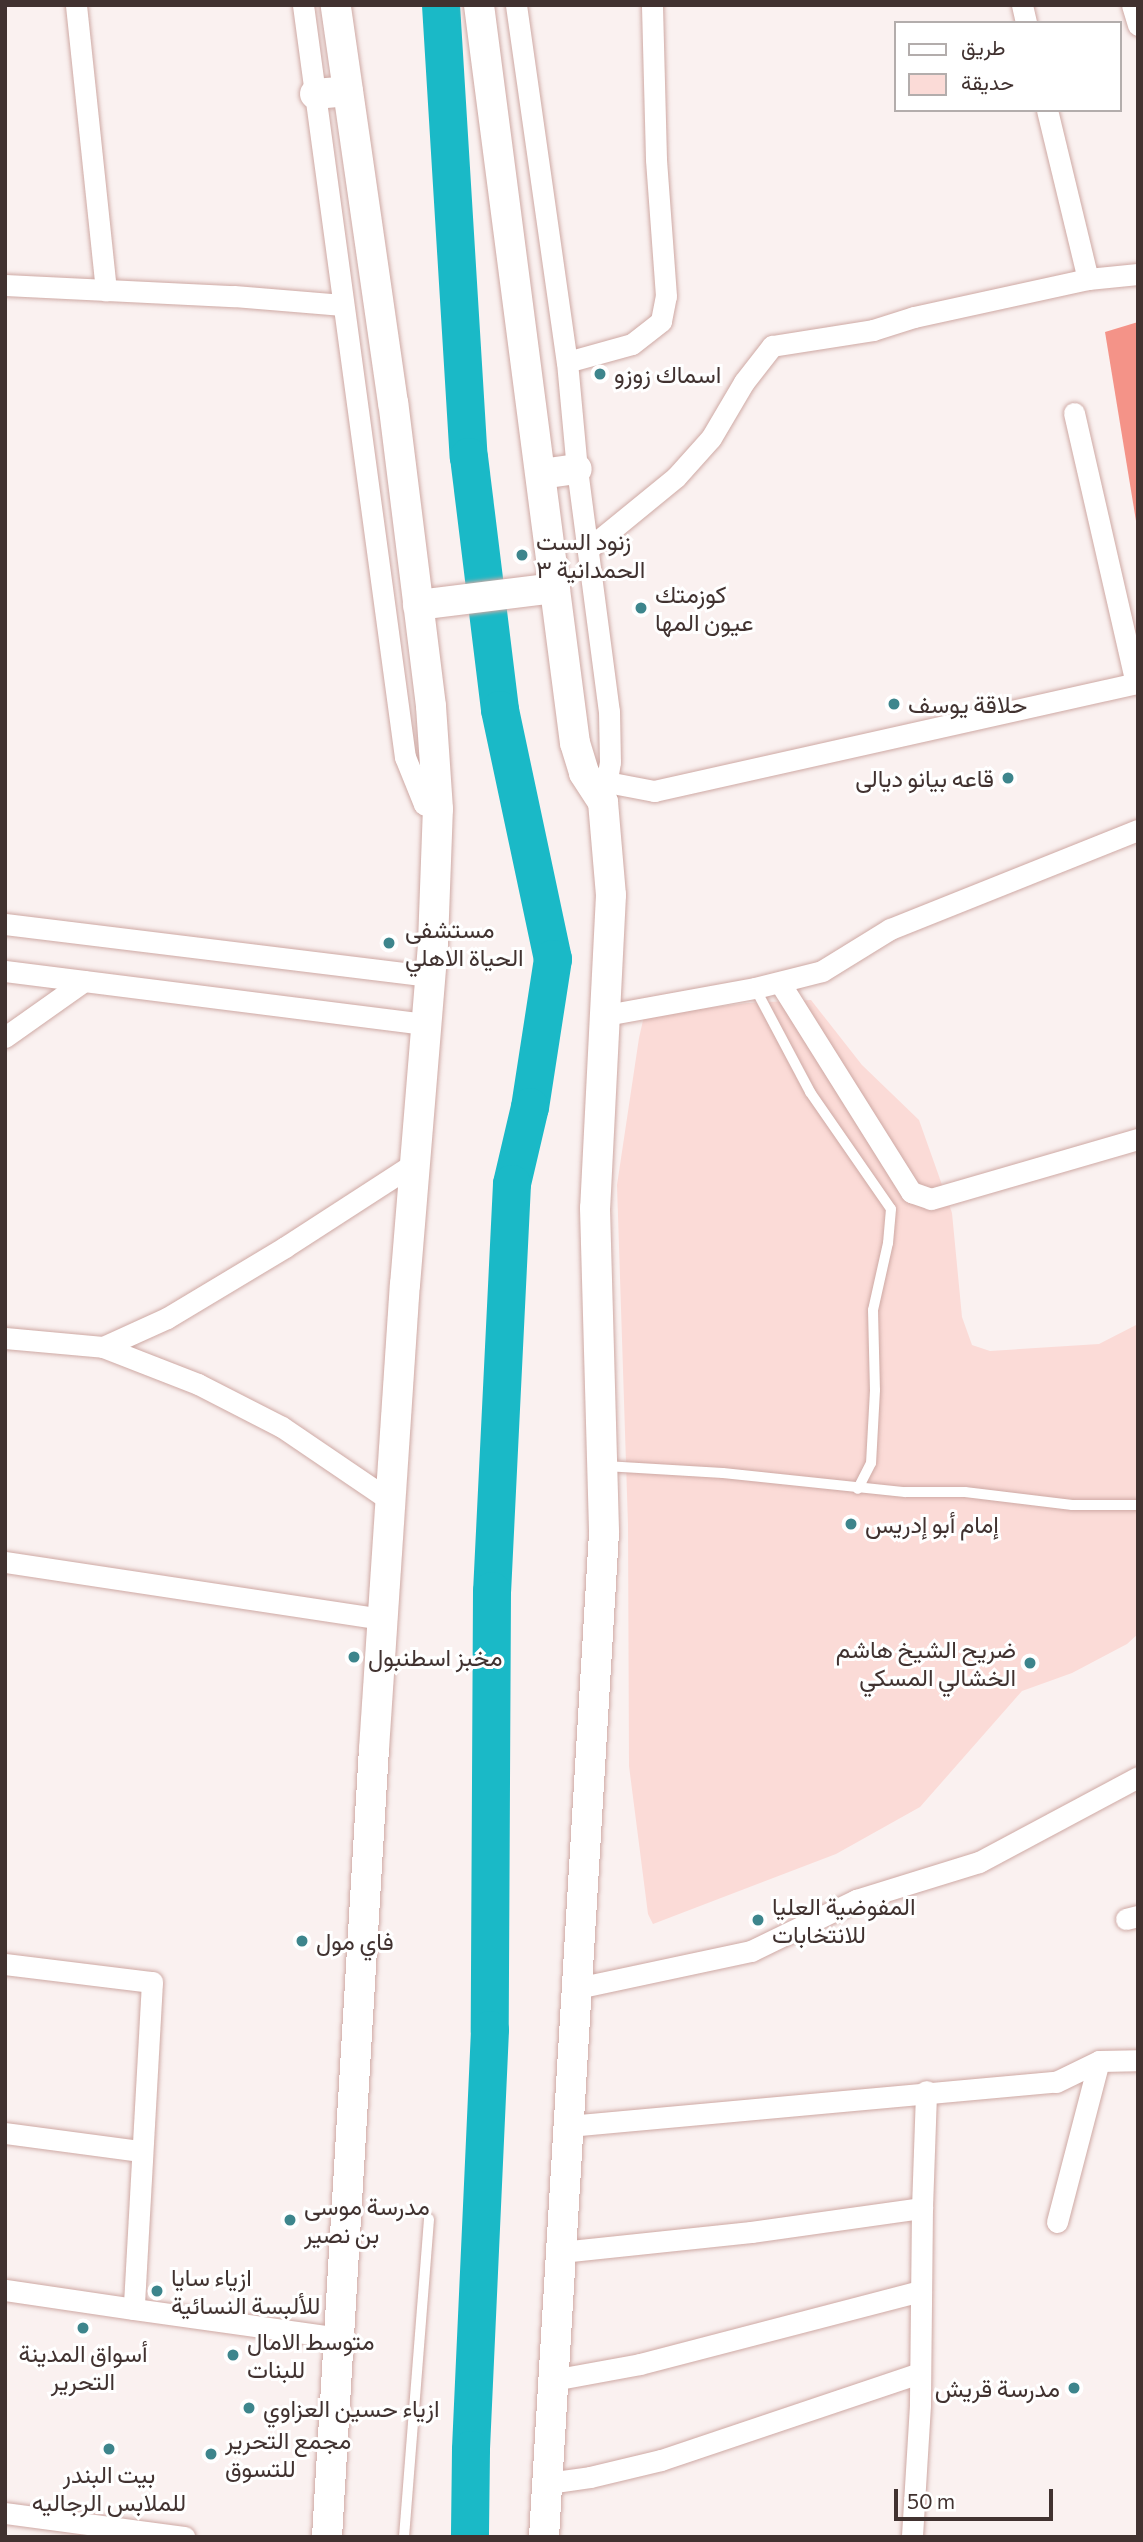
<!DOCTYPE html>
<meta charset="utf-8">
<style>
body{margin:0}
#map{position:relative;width:1143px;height:2542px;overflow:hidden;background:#faf1f0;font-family:Commissioner,Vazirmatn,sans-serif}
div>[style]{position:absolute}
.green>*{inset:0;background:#fbdbd7}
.forest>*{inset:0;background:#f49388}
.river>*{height:38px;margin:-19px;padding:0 19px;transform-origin:19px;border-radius:19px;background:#1ab9c7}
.roads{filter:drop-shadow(0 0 2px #cea9a4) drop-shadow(0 0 2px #cea9a4)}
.lane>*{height:10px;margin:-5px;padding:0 5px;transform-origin:5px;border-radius:5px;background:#fff}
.street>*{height:21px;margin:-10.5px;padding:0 10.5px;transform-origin:10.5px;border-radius:10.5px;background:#fff}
.secondary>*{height:30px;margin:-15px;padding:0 15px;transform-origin:15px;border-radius:15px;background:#fff}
.dots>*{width:19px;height:19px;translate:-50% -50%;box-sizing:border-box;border:4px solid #fff;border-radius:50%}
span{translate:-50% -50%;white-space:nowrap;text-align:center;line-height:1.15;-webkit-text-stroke:6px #fff;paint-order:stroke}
.poi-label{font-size:24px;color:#413230}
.left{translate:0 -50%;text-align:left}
.right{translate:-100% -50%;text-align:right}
.frame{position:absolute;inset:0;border:7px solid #413230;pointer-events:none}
.legend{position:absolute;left:894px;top:21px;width:228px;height:91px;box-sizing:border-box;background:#fff;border:2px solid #b3adac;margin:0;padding:9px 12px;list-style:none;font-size:21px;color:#413230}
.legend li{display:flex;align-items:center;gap:14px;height:35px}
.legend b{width:35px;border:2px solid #b3adac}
.scale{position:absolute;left:894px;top:2489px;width:159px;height:32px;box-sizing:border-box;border:4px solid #413230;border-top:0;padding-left:9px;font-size:21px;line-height:24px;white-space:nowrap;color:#413230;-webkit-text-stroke:5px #fff;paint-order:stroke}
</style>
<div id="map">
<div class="green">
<i style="clip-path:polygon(811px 1000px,862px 1065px,919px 1120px,952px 1213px,962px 1317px,972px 1345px,990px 1351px,1099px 1344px,1138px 1324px,1138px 1634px,1127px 1644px,1072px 1673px,1022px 1691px,920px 1807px,836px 1854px,653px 1924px,648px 1914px,629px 1766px,628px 1525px,617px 1185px,639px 1038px,644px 1016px,747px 1003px)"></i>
</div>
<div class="forest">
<i style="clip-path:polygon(1138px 322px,1138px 533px,1105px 332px)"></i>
</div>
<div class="river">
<i style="left:441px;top:5px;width:453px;rotate:86.5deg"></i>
<i style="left:469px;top:457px;width:255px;rotate:83deg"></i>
<i style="left:500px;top:710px;width:255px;rotate:78deg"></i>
<i style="left:553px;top:959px;width:150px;rotate:98.8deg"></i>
<i style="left:530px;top:1107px;width:79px;rotate:103.2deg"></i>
<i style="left:512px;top:1184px;width:407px;rotate:92.8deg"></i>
<i style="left:492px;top:1591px;width:439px;rotate:90.3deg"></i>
<i style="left:490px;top:2030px;width:420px;rotate:92.6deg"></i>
<i style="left:471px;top:2450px;width:87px;rotate:90.7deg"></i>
</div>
<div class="roads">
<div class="lane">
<i style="left:755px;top:988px;width:118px;rotate:62.1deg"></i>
<i style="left:810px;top:1092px;width:142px;rotate:55.3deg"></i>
<i style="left:891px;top:1209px;width:34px;rotate:95deg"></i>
<i style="left:888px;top:1243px;width:69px;rotate:102.6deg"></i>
<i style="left:873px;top:1310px;width:80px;rotate:88.6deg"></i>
<i style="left:875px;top:1390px;width:73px;rotate:93.1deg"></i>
<i style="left:871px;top:1463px;width:29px;rotate:117deg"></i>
<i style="left:605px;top:1466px;width:118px;rotate:3.4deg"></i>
<i style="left:723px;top:1473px;width:183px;rotate:6deg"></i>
<i style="left:905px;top:1492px;width:60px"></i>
<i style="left:965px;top:1492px;width:108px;rotate:6.9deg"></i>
<i style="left:1072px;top:1505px;width:66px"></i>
<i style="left:404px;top:2537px;width:319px;rotate:-85.5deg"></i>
</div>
<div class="street">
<i style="left:76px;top:5px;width:287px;rotate:84deg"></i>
<i style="left:303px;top:5px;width:759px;rotate:82.28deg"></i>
<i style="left:405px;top:757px;width:51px;rotate:68deg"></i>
<i style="left:424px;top:804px;width:15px;rotate:20deg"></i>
<i style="left:516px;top:5px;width:361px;rotate:81.9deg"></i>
<i style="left:567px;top:362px;width:107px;rotate:84.7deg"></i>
<i style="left:577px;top:469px;width:244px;rotate:82.5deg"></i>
<i style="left:609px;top:711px;width:51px;rotate:88.9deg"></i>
<i style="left:610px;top:762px;width:41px;rotate:99.9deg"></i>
<i style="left:1022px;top:5px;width:18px;rotate:77deg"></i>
<i style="left:1132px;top:5px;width:21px;rotate:73deg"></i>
<i style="left:1047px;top:110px;width:174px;rotate:76.4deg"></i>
<i style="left:5px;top:285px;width:229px;rotate:2.8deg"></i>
<i style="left:234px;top:296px;width:109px;rotate:4.7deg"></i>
<i style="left:567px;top:362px;width:67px;rotate:-15.5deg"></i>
<i style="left:632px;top:344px;width:37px;rotate:-38deg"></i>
<i style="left:661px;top:321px;width:25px;rotate:-79deg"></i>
<i style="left:666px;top:296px;width:137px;rotate:-94.2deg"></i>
<i style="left:656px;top:159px;width:154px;rotate:-91.5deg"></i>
<i style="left:1074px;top:413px;width:277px;rotate:77.1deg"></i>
<i style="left:588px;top:549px;width:114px;rotate:-39.3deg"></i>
<i style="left:676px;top:477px;width:52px;rotate:-48.1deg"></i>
<i style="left:711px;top:438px;width:65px;rotate:-59.5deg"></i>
<i style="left:744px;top:382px;width:46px;rotate:-52.1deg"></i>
<i style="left:772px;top:346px;width:102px;rotate:-9deg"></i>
<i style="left:873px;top:330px;width:43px;rotate:-17.6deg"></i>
<i style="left:914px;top:317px;width:178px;rotate:-12.3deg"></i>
<i style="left:1088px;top:279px;width:50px;rotate:-5.7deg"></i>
<i style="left:607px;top:782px;width:48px;rotate:10.8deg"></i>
<i style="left:654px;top:791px;width:496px;rotate:-12.6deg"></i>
<i style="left:5px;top:924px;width:428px;rotate:7deg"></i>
<i style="left:5px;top:971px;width:425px;rotate:7.2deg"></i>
<i style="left:780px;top:983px;width:247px;rotate:57.9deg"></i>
<i style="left:911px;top:1192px;width:21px;rotate:19deg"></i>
<i style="left:931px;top:1199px;width:216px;rotate:-16.2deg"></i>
<i style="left:606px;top:1015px;width:151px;rotate:-10.3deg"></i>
<i style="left:755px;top:988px;width:69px;rotate:-14.2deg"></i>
<i style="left:822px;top:971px;width:80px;rotate:-31.7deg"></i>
<i style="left:890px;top:929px;width:267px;rotate:-21.8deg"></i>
<i style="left:5px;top:1037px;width:97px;rotate:-35.3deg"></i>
<i style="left:5px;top:1338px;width:98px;rotate:5.2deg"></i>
<i style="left:103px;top:1347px;width:102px;rotate:21.3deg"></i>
<i style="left:198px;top:1384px;width:94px;rotate:27.1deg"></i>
<i style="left:282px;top:1427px;width:132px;rotate:34.2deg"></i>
<i style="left:103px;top:1347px;width:70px;rotate:-24.4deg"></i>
<i style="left:167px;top:1318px;width:138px;rotate:-31deg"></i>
<i style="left:285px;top:1247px;width:155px;rotate:-32.9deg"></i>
<i style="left:5px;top:1562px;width:382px;rotate:8.6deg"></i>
<i style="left:1126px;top:1919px;width:12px;rotate:-14deg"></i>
<i style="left:5px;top:1964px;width:148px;rotate:7deg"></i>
<i style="left:152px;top:1982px;width:327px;rotate:93.2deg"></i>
<i style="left:134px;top:2309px;width:130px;rotate:-171.6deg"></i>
<i style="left:577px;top:1988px;width:178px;rotate:-12deg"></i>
<i style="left:751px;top:1951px;width:117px;rotate:-25.9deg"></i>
<i style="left:856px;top:1900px;width:129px;rotate:-17.2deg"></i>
<i style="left:979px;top:1862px;width:180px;rotate:-28.1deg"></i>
<i style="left:568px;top:2126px;width:490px;rotate:-5.2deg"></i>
<i style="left:1056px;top:2082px;width:48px;rotate:-26deg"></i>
<i style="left:1099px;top:2061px;width:39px;rotate:-1deg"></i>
<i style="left:5px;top:2133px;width:136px;rotate:7.6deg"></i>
<i style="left:922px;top:2208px;width:117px;rotate:-88deg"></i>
<i style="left:1057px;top:2222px;width:166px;rotate:-75.4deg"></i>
<i style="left:561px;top:2252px;width:191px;rotate:-6deg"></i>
<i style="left:751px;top:2232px;width:173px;rotate:-8deg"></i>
<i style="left:922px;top:2208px;width:197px;rotate:90.6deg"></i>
<i style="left:920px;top:2405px;width:132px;rotate:93.5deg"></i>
<i style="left:134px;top:2309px;width:209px;rotate:8deg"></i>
<i style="left:553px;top:2380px;width:88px;rotate:-10.4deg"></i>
<i style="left:640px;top:2364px;width:290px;rotate:-14.6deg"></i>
<i style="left:548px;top:2483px;width:42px;rotate:-8.1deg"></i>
<i style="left:590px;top:2477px;width:73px;rotate:-13.5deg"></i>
<i style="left:661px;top:2460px;width:272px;rotate:-18.6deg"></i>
<i style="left:5px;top:2513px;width:181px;rotate:7.6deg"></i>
</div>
<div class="secondary">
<i style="left:479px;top:5px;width:744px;rotate:82.59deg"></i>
<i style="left:575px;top:743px;width:31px;rotate:73deg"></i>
<i style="left:584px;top:773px;width:35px;rotate:57deg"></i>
<i style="left:603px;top:802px;width:93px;rotate:85.1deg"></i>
<i style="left:611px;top:895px;width:313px;rotate:92.9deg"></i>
<i style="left:595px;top:1208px;width:325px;rotate:88.4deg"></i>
<i style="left:604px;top:1533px;width:1006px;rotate:93.42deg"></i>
<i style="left:315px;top:94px;width:33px;rotate:-5deg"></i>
<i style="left:541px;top:474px;width:36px;rotate:-8deg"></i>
<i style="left:418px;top:605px;width:138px;rotate:-7.1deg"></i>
<i style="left:327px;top:2537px;width:789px;rotate:-86.59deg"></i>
<i style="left:374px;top:1749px;width:465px;rotate:-86.2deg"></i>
<i style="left:405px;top:1285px;width:343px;rotate:-85.3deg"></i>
<i style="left:433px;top:943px;width:134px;rotate:-87.9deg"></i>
<i style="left:438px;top:809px;width:103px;rotate:-93.9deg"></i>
<i style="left:431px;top:706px;width:305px;rotate:-97.1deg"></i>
<i style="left:393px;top:403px;width:402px;rotate:-98.2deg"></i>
</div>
</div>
<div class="dots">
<i style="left:600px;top:374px;background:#3d858c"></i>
<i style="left:522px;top:555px;background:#3d858c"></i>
<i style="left:641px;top:608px;background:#3d858c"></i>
<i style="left:894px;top:704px;background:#3d858c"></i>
<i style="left:1008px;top:778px;background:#3d858c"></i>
<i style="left:389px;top:943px;background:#3d858c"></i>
<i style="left:851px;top:1524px;background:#3d858c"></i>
<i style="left:354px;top:1657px;background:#3d858c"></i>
<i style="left:1030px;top:1663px;background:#3d858c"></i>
<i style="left:758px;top:1920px;background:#3d858c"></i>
<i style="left:302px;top:1941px;background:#3d858c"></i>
<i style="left:290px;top:2220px;background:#3d858c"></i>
<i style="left:157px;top:2291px;background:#3d858c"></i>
<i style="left:83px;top:2328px;background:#3d858c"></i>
<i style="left:233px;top:2355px;background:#3d858c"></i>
<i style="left:1074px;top:2388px;background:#3d858c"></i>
<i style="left:249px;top:2408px;background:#3d858c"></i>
<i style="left:109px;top:2449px;background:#3d858c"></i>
<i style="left:211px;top:2454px;background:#3d858c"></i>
</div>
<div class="poi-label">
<span class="left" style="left:614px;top:374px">اسماك زوزو</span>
<span class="left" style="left:536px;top:555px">زنود الست<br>الحمدانية ٣</span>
<span class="left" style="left:655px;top:608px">كوزمتك<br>عيون المها</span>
<span class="left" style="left:908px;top:704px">حلاقة يوسف</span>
<span class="right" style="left:994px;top:778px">قاعه بيانو ديالى</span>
<span class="left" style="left:405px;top:943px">مستشفى<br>الحياة الاهلي</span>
<span class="left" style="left:865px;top:1524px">إمام أبو إدريس</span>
<span class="right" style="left:1016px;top:1663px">ضريح الشيخ هاشم<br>الخشالي المسكي</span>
<span class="left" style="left:368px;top:1657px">مخبز اسطنبول</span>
<span class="left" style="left:772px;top:1920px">المفوضية العليا<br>للانتخابات</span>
<span class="left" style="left:316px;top:1941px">فاي مول</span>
<span class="left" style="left:304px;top:2220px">مدرسة موسى<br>بن نصير</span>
<span class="left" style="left:171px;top:2291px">ازياء سايا<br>للألبسة النسائية</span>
<span class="left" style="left:247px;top:2355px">متوسط الامال<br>للبنات</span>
<span style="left:83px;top:2367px">أسواق المدينة<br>التحرير</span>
<span class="right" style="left:1060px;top:2388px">مدرسة قريش</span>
<span class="left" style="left:263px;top:2408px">ازياء حسين العزاوي</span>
<span class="left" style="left:225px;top:2454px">مجمع التحرير<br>للتسوق</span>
<span style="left:109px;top:2488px">بيت البندر<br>للملابس الرجاليه</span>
</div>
<div class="frame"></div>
<ul class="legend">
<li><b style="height:9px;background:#fff"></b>طريق</li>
<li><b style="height:19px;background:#fbdbd7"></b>حديقة</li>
</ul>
<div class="scale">50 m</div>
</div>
